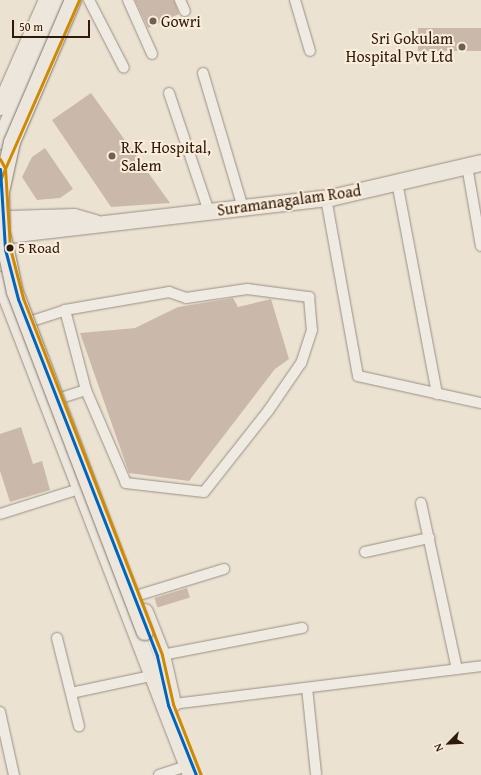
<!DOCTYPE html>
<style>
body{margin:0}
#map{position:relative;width:481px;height:775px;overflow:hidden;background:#ece2d2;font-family:"Gentium Book Plus",serif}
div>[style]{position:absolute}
.building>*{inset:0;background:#cab9ab;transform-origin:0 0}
.roads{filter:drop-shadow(0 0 1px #989084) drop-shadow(0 0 1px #989084)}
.street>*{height:10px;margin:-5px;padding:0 5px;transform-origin:5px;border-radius:5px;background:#efeae2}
.primary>*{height:16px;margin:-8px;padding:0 8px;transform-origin:8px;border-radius:8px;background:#ede6dd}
.bridges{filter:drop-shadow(0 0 1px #7d756a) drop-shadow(0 0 1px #7d756a)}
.primary-bridge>*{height:16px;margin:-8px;padding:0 8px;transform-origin:8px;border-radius:8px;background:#ede6dd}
.bus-1>*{height:3px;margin:-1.5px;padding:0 1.5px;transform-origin:1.5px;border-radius:1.5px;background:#cf8a02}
.bus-2>*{height:3px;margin:-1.5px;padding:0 1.5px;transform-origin:1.5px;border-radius:1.5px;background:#0065bd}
.dots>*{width:11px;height:11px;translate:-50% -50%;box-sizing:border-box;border:2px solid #faeddb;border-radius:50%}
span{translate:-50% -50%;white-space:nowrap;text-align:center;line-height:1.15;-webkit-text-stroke:4px #faeddb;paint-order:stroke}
.bus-label{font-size:15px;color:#2f1909}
.left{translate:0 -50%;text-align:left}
.poi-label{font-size:16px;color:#2f1909}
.right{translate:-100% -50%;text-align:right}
.street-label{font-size:16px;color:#2f1909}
.north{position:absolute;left:429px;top:723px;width:40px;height:40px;-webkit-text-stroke:3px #faeddb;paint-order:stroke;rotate:246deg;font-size:11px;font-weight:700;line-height:16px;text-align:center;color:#2f1909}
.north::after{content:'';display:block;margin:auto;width:14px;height:18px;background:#2f1909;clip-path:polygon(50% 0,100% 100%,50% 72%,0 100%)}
.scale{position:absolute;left:12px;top:20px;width:78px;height:18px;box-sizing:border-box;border:2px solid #2f1909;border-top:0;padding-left:5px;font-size:12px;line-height:14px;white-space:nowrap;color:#2f1909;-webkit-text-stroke:3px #faeddb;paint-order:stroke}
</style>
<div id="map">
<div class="building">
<i style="clip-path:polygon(135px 0,174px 0,179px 14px,148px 28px)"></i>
<i style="left:481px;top:28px;width:23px;height:63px;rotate:90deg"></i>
<i style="clip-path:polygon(91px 93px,170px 203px,111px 207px,52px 120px)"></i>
<i style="clip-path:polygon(45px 148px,73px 189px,60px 198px,37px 200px,22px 177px,32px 157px)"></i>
<i style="clip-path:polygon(233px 298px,238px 307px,271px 299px,289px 359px,275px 369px,189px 481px,129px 473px,80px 333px,135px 328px,178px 307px)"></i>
<i style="clip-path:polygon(21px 427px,33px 464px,42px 461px,50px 490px,10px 502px,0 471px,0 434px)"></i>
<i style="left:187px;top:588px;width:10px;height:34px;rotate:73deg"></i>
</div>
<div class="roads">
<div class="street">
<i style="left:89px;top:0;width:76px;rotate:62.8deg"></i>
<i style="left:128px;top:0;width:59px;rotate:66deg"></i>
<i style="left:180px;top:0;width:12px;rotate:66deg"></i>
<i style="left:295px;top:0;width:53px;rotate:73.6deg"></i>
<i style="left:203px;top:73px;width:141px;rotate:73.5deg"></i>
<i style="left:169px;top:93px;width:126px;rotate:71.4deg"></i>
<i style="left:467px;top:166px;width:81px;rotate:80.1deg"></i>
<i style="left:397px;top:182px;width:216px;rotate:79.3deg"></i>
<i style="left:326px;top:198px;width:181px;rotate:79.8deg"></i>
<i style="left:358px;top:376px;width:126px;rotate:12.4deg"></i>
<i style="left:32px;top:321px;width:35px;rotate:-18deg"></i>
<i style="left:65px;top:310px;width:106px;rotate:-9.8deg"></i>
<i style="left:169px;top:292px;width:18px;rotate:19deg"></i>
<i style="left:186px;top:298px;width:62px;rotate:-8.4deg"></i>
<i style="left:247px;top:289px;width:63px;rotate:7.4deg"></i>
<i style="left:309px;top:297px;width:33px;rotate:85deg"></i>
<i style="left:312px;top:330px;width:35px;rotate:108deg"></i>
<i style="left:301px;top:363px;width:58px;rotate:124.5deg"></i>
<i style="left:268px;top:411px;width:103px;rotate:128.3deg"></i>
<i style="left:204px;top:492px;width:79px;rotate:-173.4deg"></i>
<i style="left:126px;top:483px;width:101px;rotate:-113.3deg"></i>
<i style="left:86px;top:390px;width:83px;rotate:-104.7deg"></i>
<i style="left:61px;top:398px;width:26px;rotate:-18deg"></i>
<i style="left:421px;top:503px;width:170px;rotate:77.8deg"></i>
<i style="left:0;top:514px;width:77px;rotate:-17.5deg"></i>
<i style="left:365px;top:552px;width:66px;rotate:-12.3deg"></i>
<i style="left:139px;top:595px;width:89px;rotate:-17deg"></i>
<i style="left:57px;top:638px;width:91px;rotate:76deg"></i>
<i style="left:162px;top:655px;width:143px;rotate:-10.9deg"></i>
<i style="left:307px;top:688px;width:86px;rotate:84deg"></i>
<i style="left:71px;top:693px;width:82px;rotate:-12deg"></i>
<i style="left:173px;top:704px;width:310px;rotate:-7deg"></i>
<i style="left:0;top:712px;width:65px;rotate:77.5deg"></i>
<i style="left:159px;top:775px;width:29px;rotate:-18deg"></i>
</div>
<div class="primary">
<i style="left:0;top:107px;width:117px;rotate:-66.3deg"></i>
<i style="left:0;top:141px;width:154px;rotate:-66.6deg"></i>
<i style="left:9px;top:219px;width:65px;rotate:-1.8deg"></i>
<i style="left:74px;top:217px;width:22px;rotate:16deg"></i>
<i style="left:9px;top:235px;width:324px;rotate:-6.6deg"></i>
<i style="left:331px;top:198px;width:154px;rotate:-13.1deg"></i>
<i style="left:0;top:280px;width:531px;rotate:68.9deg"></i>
<i style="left:145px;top:612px;width:46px;rotate:68.4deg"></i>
<i style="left:162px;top:655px;width:50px;rotate:77.3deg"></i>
</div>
</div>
<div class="bridges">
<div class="primary-bridge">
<i style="left:73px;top:0;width:155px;rotate:113.2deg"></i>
<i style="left:12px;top:142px;width:51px;rotate:102.4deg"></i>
<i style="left:1px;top:192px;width:40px;rotate:88.6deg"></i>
<i style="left:2px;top:232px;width:61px;rotate:77.8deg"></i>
<i style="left:15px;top:292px;width:364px;rotate:69.1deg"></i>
</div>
</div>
<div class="bus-1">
<i style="left:0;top:159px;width:10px;rotate:61deg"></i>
<i style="left:5px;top:168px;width:80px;rotate:86.4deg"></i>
<i style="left:10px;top:248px;width:52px;rotate:75.4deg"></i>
<i style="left:23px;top:298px;width:383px;rotate:68.7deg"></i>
<i style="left:162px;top:655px;width:50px;rotate:77.3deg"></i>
<i style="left:173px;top:704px;width:76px;rotate:68.5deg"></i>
<i style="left:0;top:180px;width:197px;rotate:-66.3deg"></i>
</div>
<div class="bus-2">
<i style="left:0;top:169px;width:80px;rotate:86.4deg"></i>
<i style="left:5px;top:249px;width:52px;rotate:75.4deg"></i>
<i style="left:18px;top:299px;width:383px;rotate:68.7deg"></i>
<i style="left:157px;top:656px;width:50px;rotate:77.3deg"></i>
<i style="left:168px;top:705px;width:75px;rotate:68.2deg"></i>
</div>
<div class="dots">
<i style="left:153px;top:21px;background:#715f4f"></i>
<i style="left:462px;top:47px;background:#715f4f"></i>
<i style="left:112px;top:156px;background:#715f4f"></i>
<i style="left:10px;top:248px;background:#2f1909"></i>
</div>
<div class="bus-label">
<span class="left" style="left:18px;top:248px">5 Road</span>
</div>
<div class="poi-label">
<span class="left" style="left:161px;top:21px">Gowri</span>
<span class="right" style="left:453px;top:47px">Sri Gokulam<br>Hospital Pvt Ltd</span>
<span class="left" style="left:121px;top:156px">R.K. Hospital,<br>Salem</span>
</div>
<div class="street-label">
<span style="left:289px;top:200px;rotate:-8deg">Suramanagalam Road</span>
</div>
<div class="north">N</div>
<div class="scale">50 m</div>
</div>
